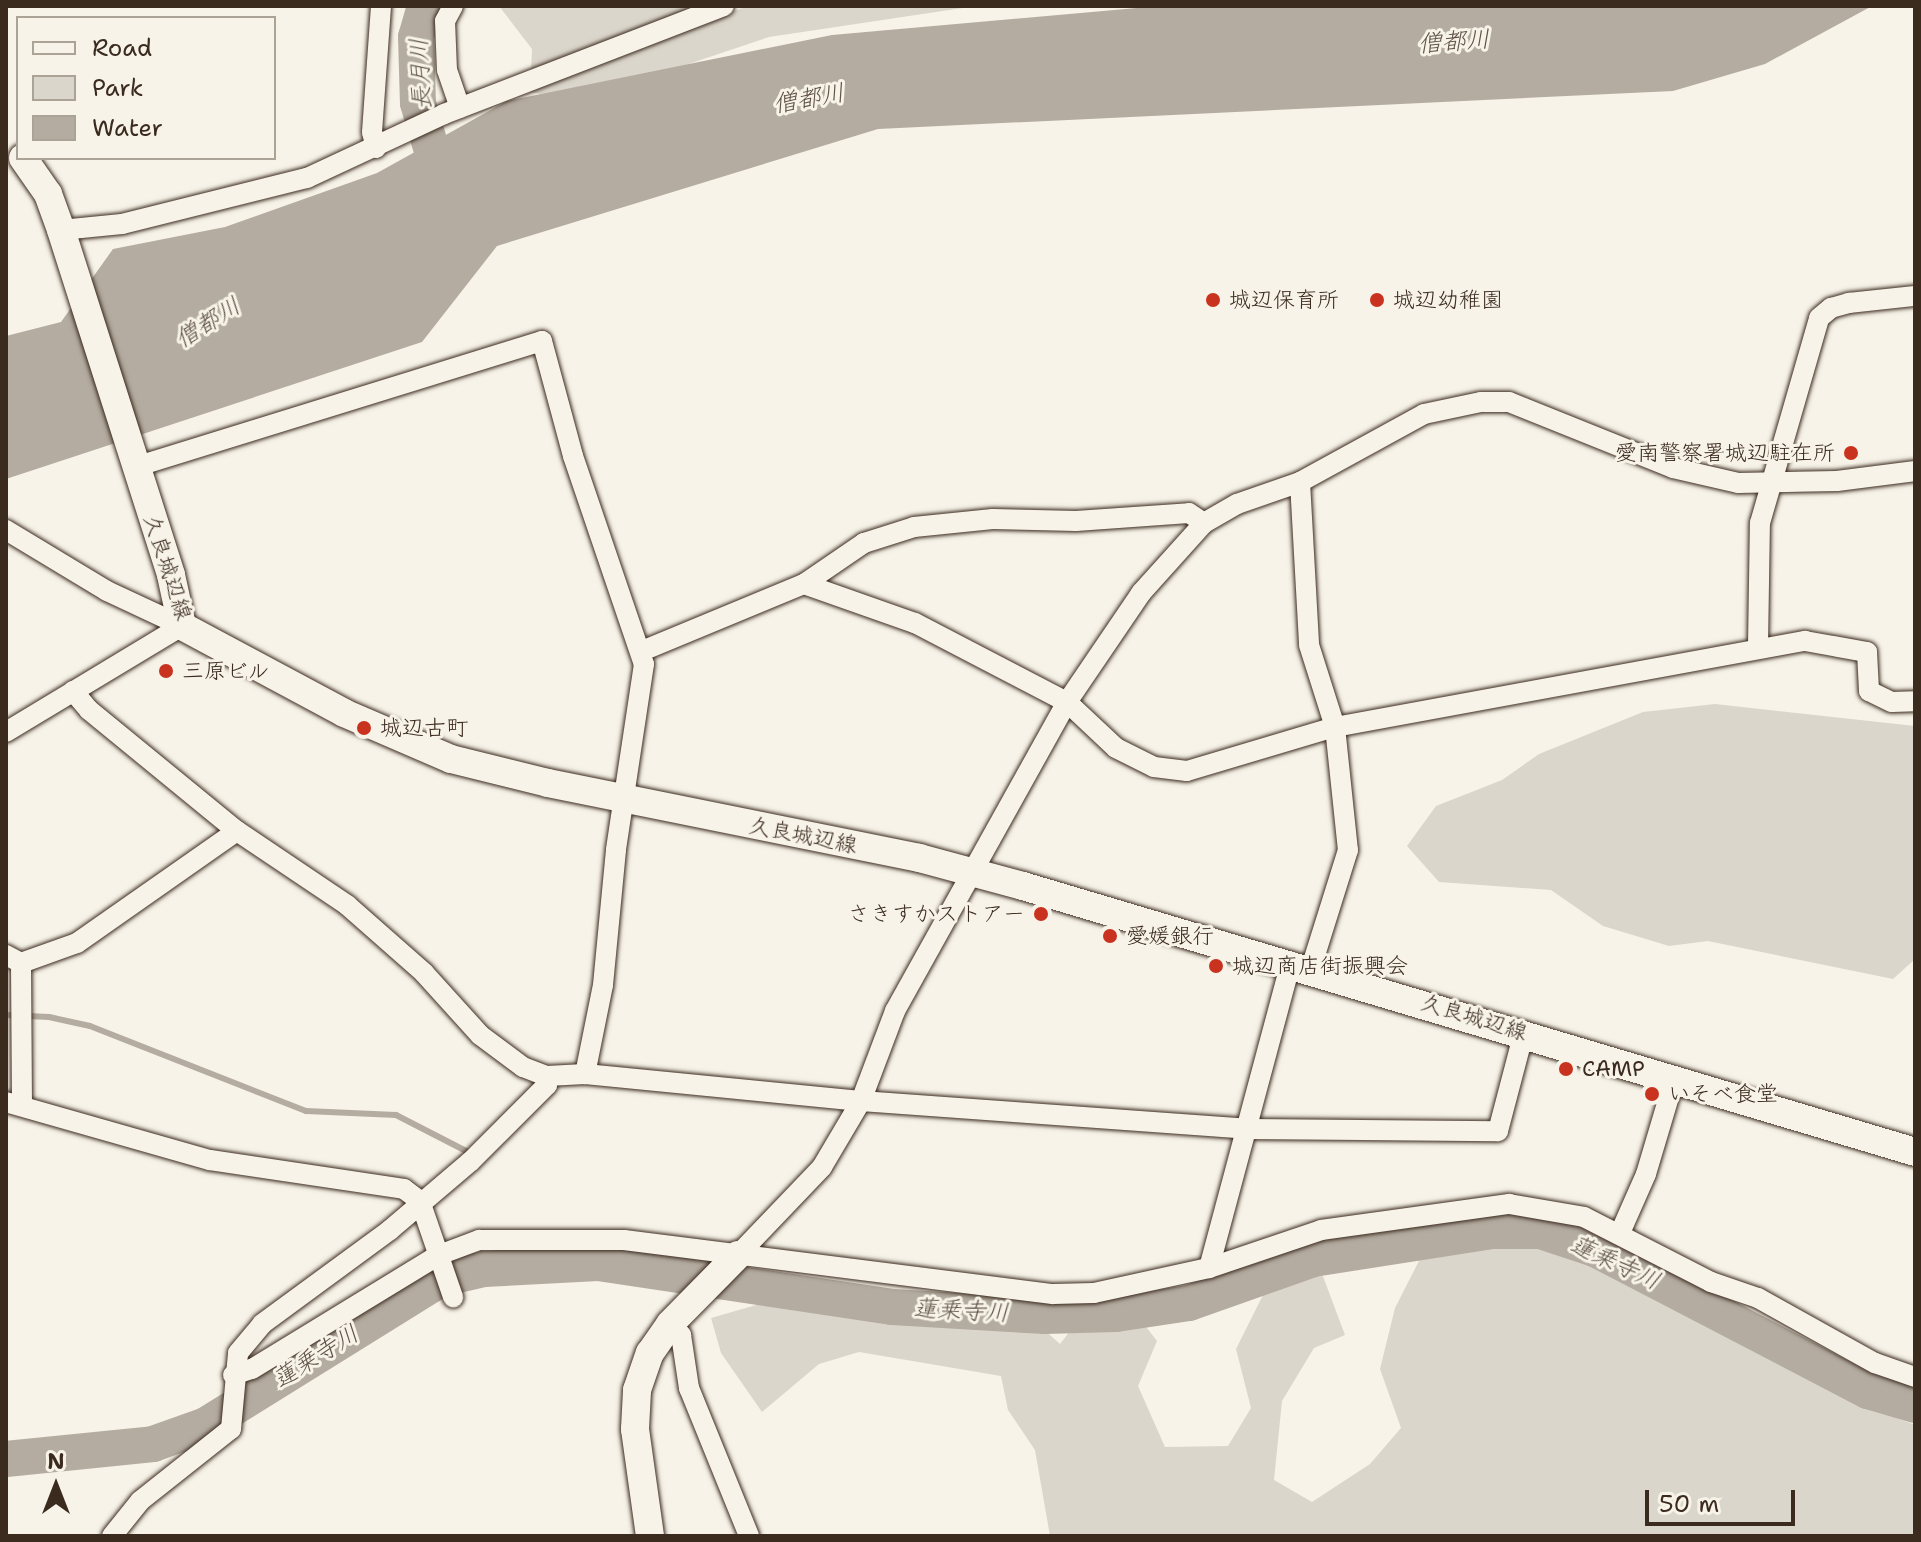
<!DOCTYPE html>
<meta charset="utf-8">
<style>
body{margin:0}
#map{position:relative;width:1921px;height:1542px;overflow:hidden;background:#f7f3e8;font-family:"Shantell Sans","Klee One",sans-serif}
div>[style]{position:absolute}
.green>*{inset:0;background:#dbd6cb}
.water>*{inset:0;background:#b4aca0}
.stream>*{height:6px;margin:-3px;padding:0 3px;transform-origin:3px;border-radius:3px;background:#b4aca0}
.river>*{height:36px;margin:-18px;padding:0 18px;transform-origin:18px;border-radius:18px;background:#b4aca0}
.roads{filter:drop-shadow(0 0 2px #3b2a1e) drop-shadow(0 0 2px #3b2a1e)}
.street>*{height:20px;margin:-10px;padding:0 10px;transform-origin:10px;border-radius:10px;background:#f7f3e8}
.secondary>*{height:28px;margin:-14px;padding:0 14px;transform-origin:14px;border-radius:14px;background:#f7f3e8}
.dots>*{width:22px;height:22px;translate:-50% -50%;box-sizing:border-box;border:4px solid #f7f3e8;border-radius:50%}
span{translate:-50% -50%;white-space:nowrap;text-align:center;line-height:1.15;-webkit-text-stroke:6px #f7f3e8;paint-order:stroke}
.poi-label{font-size:22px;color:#3b2a1e}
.left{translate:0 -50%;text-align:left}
.right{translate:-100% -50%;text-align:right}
.street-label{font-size:22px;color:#3b2a1e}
.water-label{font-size:24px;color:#5f5145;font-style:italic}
.frame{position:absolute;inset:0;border:8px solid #3b2a1e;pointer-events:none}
.legend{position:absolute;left:16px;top:16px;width:260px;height:144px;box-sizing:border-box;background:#f7f3e8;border:2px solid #aca397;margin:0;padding:10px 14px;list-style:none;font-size:24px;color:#3b2a1e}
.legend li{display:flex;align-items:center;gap:16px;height:40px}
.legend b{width:40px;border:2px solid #aca397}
.north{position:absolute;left:16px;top:1446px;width:80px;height:80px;-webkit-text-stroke:6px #f7f3e8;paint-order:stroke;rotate:0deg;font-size:22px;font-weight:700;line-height:32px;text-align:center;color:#3b2a1e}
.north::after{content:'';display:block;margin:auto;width:28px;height:36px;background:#3b2a1e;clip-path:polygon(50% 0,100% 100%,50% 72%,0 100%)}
.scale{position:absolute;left:1645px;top:1490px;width:150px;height:36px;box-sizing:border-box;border:4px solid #3b2a1e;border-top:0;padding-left:10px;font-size:24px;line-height:28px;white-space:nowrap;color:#3b2a1e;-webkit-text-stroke:6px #f7f3e8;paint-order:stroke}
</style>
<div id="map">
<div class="green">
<i style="clip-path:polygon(499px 6px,705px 6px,717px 17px,748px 6px,976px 6px,769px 37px,608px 91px,556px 97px,530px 92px,532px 49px)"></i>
<i style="clip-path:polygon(1715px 704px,1915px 726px,1915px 959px,1893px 979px,1708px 941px,1669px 946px,1603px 926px,1551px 890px,1439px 882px,1407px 846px,1436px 806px,1502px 780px,1539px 754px,1643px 712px)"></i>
<i style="clip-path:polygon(1547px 1242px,1642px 1276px,1723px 1315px,1861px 1405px,1915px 1425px,1915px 1536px,1050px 1536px,1035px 1450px,1008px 1410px,1001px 1376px,859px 1352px,819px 1364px,762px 1412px,721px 1353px,711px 1318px,780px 1298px,854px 1300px,1034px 1321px,1060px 1344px,1074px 1326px,1140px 1319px,1157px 1341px,1138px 1386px,1165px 1447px,1228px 1446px,1251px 1408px,1236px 1349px,1267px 1287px,1321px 1271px,1345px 1335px,1314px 1348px,1282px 1401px,1274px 1480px,1312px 1502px,1370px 1464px,1401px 1428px,1380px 1369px,1395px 1308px,1423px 1253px)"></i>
</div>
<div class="water">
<i style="clip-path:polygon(1159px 6px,1872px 6px,1765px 64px,1673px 91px,878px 129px,497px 246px,422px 342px,6px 479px,6px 336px,61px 322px,113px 249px,225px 227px,377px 173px,507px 101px,832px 35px)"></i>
</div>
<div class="stream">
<i style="left:6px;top:1015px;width:43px;rotate:2.7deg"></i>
<i style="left:49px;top:1017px;width:42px;rotate:12.4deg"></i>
<i style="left:90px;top:1026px;width:232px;rotate:21.5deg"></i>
<i style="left:306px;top:1111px;width:90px;rotate:2.5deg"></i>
<i style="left:396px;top:1115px;width:81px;rotate:27.2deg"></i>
</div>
<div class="river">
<i style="left:425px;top:6px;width:32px;rotate:106deg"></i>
<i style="left:416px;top:37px;width:66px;rotate:88.3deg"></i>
<i style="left:418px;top:103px;width:90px;rotate:73.8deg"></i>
<i style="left:6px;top:1459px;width:148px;rotate:-5.8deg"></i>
<i style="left:153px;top:1444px;width:56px;rotate:-19.7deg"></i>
<i style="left:206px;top:1425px;width:277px;rotate:-31.9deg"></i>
<i style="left:441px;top:1279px;width:44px;rotate:-13.1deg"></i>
<i style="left:484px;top:1269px;width:114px;rotate:-3deg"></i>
<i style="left:598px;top:1263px;width:297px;rotate:8.5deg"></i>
<i style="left:892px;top:1307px;width:153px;rotate:3.4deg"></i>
<i style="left:1045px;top:1316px;width:71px;rotate:-1.6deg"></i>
<i style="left:1116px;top:1314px;width:74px;rotate:-8.6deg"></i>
<i style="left:1189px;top:1303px;width:132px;rotate:-19.5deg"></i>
<i style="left:1313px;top:1259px;width:180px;rotate:-8.9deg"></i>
<i style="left:1491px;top:1231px;width:49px"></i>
<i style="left:1540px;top:1231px;width:58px;rotate:18.1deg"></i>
<i style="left:1595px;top:1249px;width:308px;rotate:27.5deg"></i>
<i style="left:1868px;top:1391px;width:49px;rotate:16.6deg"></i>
</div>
<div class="roads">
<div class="street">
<i style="left:453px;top:6px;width:17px;rotate:118deg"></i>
<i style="left:445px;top:21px;width:49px;rotate:87.7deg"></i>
<i style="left:447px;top:70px;width:40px;rotate:71.1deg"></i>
<i style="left:376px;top:148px;width:16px;rotate:-104deg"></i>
<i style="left:372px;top:132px;width:126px;rotate:-85.9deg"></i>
<i style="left:61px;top:230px;width:61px;rotate:-5.6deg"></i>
<i style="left:122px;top:224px;width:191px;rotate:-14deg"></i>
<i style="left:307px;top:178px;width:151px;rotate:-25deg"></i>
<i style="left:444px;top:114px;width:300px;rotate:-21.1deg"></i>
<i style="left:135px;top:467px;width:426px;rotate:-17.2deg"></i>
<i style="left:542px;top:341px;width:119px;rotate:74.9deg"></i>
<i style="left:573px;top:456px;width:220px;rotate:71.2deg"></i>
<i style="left:644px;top:664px;width:188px;rotate:98.6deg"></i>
<i style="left:616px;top:850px;width:136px;rotate:95.5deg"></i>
<i style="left:603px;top:985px;width:91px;rotate:101.4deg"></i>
<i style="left:1300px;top:482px;width:163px;rotate:86.8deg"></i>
<i style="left:1309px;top:645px;width:86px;rotate:72.4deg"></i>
<i style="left:1335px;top:727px;width:124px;rotate:84deg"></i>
<i style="left:1348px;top:850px;width:124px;rotate:107.4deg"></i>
<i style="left:6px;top:530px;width:118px;rotate:31.1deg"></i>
<i style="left:107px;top:591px;width:83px;rotate:25deg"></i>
<i style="left:804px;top:584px;width:118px;rotate:19.4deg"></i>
<i style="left:915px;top:623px;width:171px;rotate:27.5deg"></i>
<i style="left:1067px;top:702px;width:67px;rotate:43.2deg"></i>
<i style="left:1116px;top:748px;width:42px;rotate:26.6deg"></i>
<i style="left:1154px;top:767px;width:33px;rotate:7deg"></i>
<i style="left:1187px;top:771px;width:154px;rotate:-16.6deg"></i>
<i style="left:1335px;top:727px;width:478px;rotate:-10.4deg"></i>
<i style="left:1805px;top:641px;width:63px;rotate:10.1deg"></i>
<i style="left:1867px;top:652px;width:39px;rotate:87deg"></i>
<i style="left:1869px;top:691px;width:25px;rotate:26deg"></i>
<i style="left:1892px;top:702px;width:23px;rotate:-2deg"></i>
<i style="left:1758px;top:646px;width:123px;rotate:-89.1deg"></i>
<i style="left:1760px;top:523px;width:213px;rotate:-73.9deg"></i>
<i style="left:1819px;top:318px;width:16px;rotate:-40deg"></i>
<i style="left:1831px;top:308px;width:19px;rotate:-16deg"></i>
<i style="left:1849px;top:303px;width:66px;rotate:-6.1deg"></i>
<i style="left:642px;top:651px;width:175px;rotate:-22.5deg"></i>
<i style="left:804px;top:584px;width:73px;rotate:-34.3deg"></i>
<i style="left:864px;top:543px;width:52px;rotate:-17.7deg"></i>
<i style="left:914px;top:527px;width:79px;rotate:-5.8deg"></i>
<i style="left:993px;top:519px;width:83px;rotate:1.4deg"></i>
<i style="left:1076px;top:521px;width:113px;rotate:-4deg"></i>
<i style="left:1189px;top:513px;width:18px;rotate:34deg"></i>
<i style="left:73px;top:691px;width:25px;rotate:50deg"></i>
<i style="left:89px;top:710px;width:191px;rotate:39.3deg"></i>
<i style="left:237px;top:831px;width:133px;rotate:33.9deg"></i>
<i style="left:347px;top:905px;width:103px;rotate:41.4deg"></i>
<i style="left:424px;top:973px;width:84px;rotate:47.9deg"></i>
<i style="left:480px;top:1035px;width:54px;rotate:36.7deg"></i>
<i style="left:523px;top:1067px;width:26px;rotate:21deg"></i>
<i style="left:547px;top:1076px;width:38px;rotate:-3deg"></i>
<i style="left:585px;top:1074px;width:277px;rotate:5.6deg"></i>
<i style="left:861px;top:1101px;width:387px;rotate:4.1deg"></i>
<i style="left:1247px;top:1129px;width:251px;rotate:0.5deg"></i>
<i style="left:1498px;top:1131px;width:102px;rotate:-75.3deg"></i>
<i style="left:6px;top:732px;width:205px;rotate:-31.1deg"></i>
<i style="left:6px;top:955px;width:17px;rotate:28deg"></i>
<i style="left:21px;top:963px;width:59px;rotate:-19.7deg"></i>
<i style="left:77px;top:943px;width:195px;rotate:-35deg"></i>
<i style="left:21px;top:963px;width:142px;rotate:89.6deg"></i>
<i style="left:6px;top:1102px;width:212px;rotate:15.9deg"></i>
<i style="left:210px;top:1160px;width:196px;rotate:8.5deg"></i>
<i style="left:404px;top:1189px;width:20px;rotate:37deg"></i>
<i style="left:420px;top:1201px;width:102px;rotate:71deg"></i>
<i style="left:1620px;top:1233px;width:64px;rotate:-66.2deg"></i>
<i style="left:1646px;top:1174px;width:101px;rotate:-73.4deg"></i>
<i style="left:738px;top:1255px;width:122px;rotate:-46.3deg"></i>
<i style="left:822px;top:1167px;width:77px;rotate:-59.4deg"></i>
<i style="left:861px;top:1101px;width:96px;rotate:-69.3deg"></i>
<i style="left:895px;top:1011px;width:354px;rotate:-60.9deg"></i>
<i style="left:1067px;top:702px;width:132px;rotate:-55.8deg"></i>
<i style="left:1141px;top:593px;width:94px;rotate:-48deg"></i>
<i style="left:1204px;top:523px;width:38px;rotate:-30deg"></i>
<i style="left:1237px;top:504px;width:67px;rotate:-19.2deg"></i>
<i style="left:1300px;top:482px;width:141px;rotate:-28.7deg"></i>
<i style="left:1424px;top:414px;width:58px;rotate:-11.9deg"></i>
<i style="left:1481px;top:402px;width:28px"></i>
<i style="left:1509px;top:402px;width:177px;rotate:21.9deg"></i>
<i style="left:1673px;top:468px;width:67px;rotate:13deg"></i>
<i style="left:1738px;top:483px;width:99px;rotate:-1.2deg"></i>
<i style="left:1837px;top:481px;width:79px;rotate:-7.3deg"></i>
<i style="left:1209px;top:1268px;width:317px;rotate:-75deg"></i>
<i style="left:670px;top:1324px;width:16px;rotate:45deg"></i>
<i style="left:681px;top:1335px;width:54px;rotate:81.4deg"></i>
<i style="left:689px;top:1388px;width:160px;rotate:67.9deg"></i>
<i style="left:233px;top:1375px;width:20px;rotate:-18deg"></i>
<i style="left:252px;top:1369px;width:219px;rotate:-31.4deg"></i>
<i style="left:439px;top:1255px;width:43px;rotate:-20.6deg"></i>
<i style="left:479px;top:1240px;width:145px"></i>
<i style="left:624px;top:1240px;width:432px;rotate:7.2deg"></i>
<i style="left:1053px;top:1294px;width:41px;rotate:-1.4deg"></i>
<i style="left:1094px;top:1293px;width:118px;rotate:-12.3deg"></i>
<i style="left:1209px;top:1268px;width:118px;rotate:-18.7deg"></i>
<i style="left:1321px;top:1230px;width:190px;rotate:-7.9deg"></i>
<i style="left:1509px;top:1204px;width:76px;rotate:9.8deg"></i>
<i style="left:1584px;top:1217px;width:143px;rotate:27.1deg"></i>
<i style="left:1711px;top:1282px;width:50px;rotate:18.8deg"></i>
<i style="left:1758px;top:1298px;width:134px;rotate:29.1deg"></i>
<i style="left:1875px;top:1363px;width:42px;rotate:19.3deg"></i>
<i style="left:112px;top:1536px;width:45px;rotate:-51.3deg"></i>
<i style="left:140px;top:1501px;width:116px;rotate:-38.4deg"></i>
<i style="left:231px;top:1429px;width:76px;rotate:-84.7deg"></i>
<i style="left:238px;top:1353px;width:38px;rotate:-50deg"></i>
<i style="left:262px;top:1324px;width:159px;rotate:-36.3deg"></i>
<i style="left:390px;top:1230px;width:105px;rotate:-40.4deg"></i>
<i style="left:470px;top:1162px;width:109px;rotate:-45deg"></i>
<i style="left:547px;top:1085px;width:9px;rotate:-90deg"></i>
</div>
<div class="secondary">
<i style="left:23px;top:158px;width:44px;rotate:55.2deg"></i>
<i style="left:48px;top:194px;width:38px;rotate:70deg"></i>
<i style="left:61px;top:230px;width:362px;rotate:72.3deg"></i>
<i style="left:171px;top:575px;width:52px;rotate:77.8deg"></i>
<i style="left:182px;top:626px;width:184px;rotate:28.2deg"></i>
<i style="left:344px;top:713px;width:116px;rotate:23.3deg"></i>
<i style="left:451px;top:759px;width:100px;rotate:13.9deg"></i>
<i style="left:548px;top:783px;width:379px;rotate:11.4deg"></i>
<i style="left:919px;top:858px;width:108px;rotate:15.1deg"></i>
<i style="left:1023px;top:886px;width:931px;rotate:16.6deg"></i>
<i style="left:650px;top:1536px;width:108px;rotate:-98deg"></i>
<i style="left:635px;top:1429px;width:39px;rotate:-87deg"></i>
<i style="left:637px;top:1390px;width:39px;rotate:-71deg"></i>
<i style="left:650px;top:1353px;width:35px;rotate:-55deg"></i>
<i style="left:670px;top:1324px;width:97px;rotate:-45.4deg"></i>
</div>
</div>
<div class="dots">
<i style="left:1213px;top:300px;background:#c8321e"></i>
<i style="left:1377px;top:300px;background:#c8321e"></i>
<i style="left:1851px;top:453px;background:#c8321e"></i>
<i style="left:166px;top:671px;background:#c8321e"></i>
<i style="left:364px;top:728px;background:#c8321e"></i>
<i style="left:1041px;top:914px;background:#c8321e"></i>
<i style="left:1110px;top:936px;background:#c8321e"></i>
<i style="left:1216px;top:966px;background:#c8321e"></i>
<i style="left:1566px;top:1069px;background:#c8321e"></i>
<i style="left:1652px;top:1094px;background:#c8321e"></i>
</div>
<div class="poi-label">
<span class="left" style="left:1229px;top:300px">城辺保育所</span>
<span class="left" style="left:1393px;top:300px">城辺幼稚園</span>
<span class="right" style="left:1835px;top:453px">愛南警察署城辺駐在所</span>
<span class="left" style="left:182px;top:671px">三原ビル</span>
<span class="left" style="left:380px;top:728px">城辺古町</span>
<span class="right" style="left:1025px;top:914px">さきすかストアー</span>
<span class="left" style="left:1126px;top:936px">愛媛銀行</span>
<span class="left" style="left:1232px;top:966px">城辺商店街振興会</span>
<span class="left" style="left:1582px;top:1069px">CAMP</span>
<span class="left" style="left:1668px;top:1094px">いそべ食堂</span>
</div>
<div class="street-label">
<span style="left:168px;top:567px;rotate:72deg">久良城辺線</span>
<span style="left:803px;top:835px;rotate:11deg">久良城辺線</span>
<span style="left:1474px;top:1017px;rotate:17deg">久良城辺線</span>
</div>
<div class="water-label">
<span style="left:1454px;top:42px;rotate:-4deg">僧都川</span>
<span style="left:421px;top:74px;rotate:-93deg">長月川</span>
<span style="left:809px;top:99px;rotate:-10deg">僧都川</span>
<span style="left:208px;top:323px;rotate:-32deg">僧都川</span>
<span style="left:1615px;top:1263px;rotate:25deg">蓮乗寺川</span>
<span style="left:961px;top:1311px;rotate:3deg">蓮乗寺川</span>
<span style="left:316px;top:1357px;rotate:-32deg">蓮乗寺川</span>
</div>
<div class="frame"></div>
<ul class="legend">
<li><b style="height:10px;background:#f7f3e8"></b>Road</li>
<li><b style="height:22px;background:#dbd6cb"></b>Park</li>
<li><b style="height:22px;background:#b4aca0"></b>Water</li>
</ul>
<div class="north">N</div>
<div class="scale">50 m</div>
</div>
